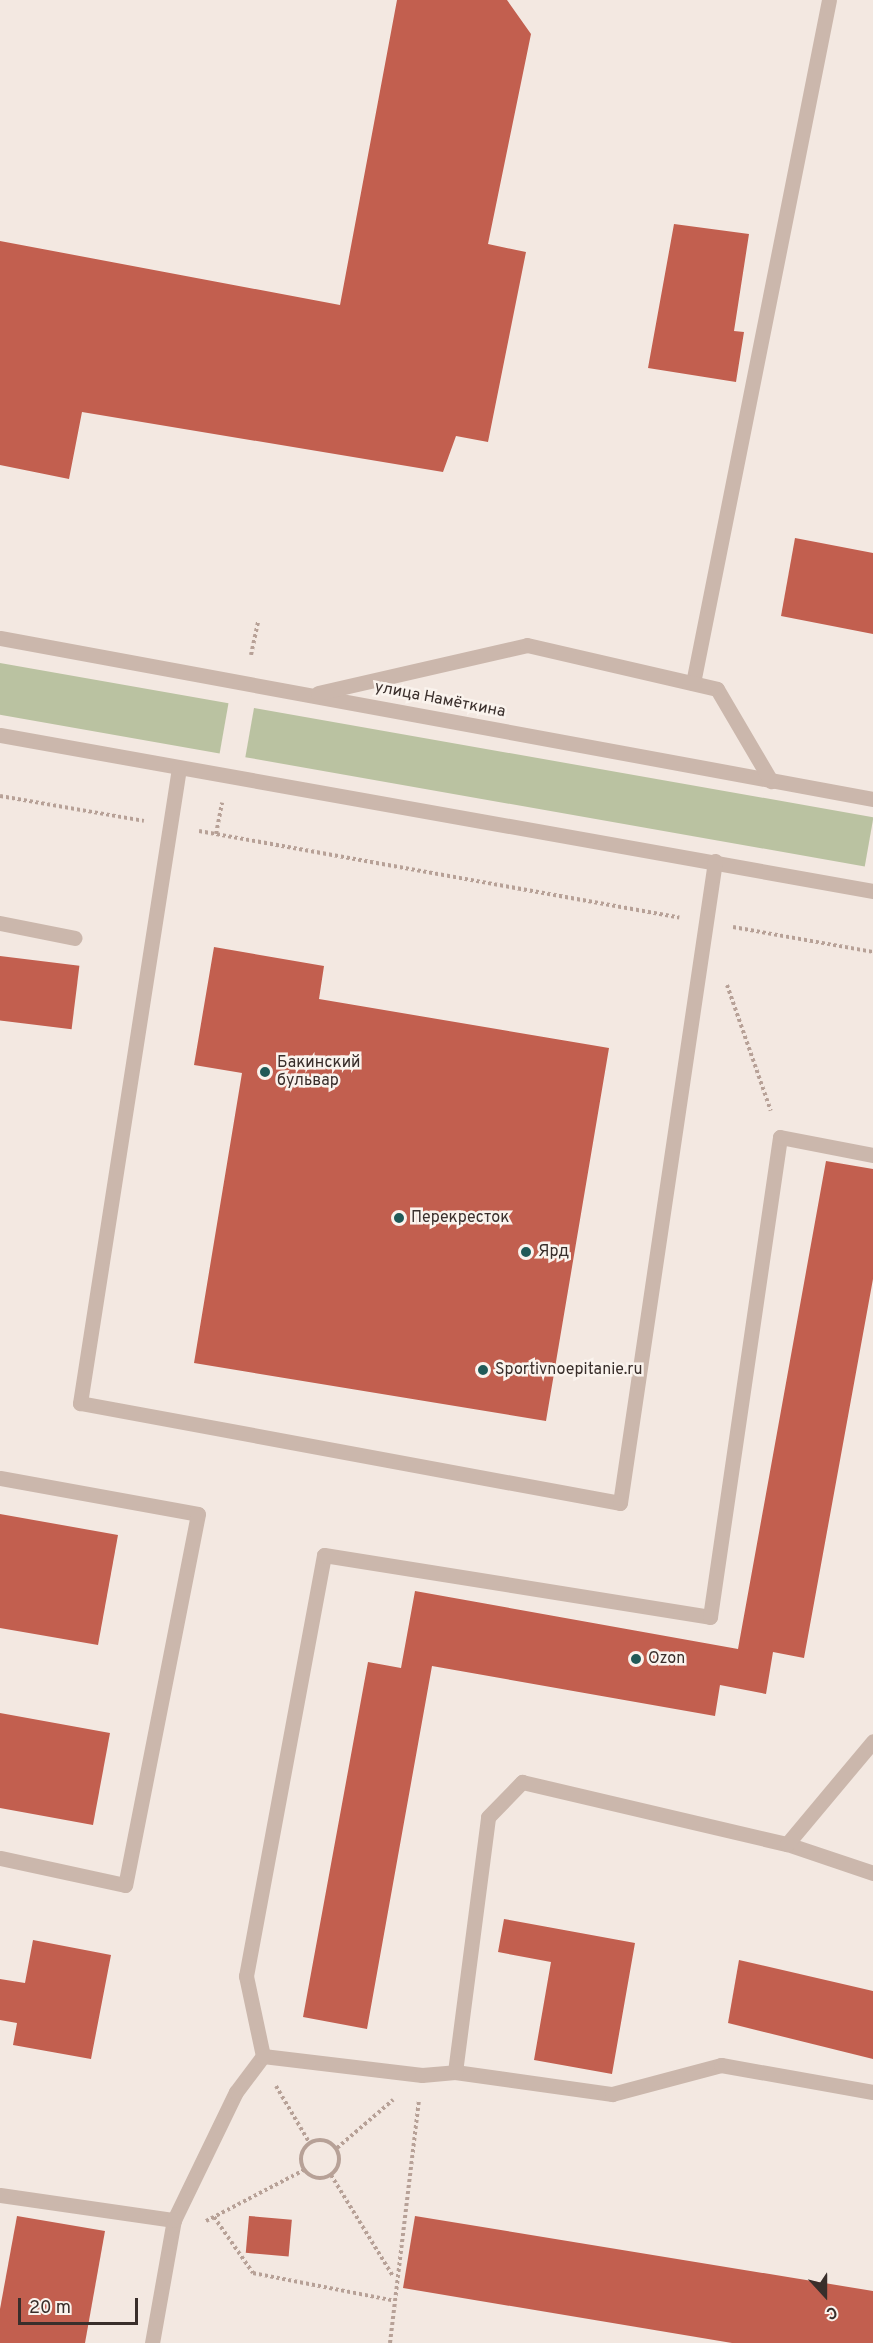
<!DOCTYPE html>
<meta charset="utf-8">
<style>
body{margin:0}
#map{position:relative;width:873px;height:2343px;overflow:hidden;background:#f3e8e1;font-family:Overpass,sans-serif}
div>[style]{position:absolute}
.green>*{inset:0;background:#bac2a1;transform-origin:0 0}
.building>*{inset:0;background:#c25f4f;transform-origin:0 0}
.path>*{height:4px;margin-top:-2px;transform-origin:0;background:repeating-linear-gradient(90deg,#b7a197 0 3px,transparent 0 6px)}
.path>.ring{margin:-2px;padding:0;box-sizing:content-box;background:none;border:4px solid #b7a197;border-radius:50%}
.minor>*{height:15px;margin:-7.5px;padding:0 7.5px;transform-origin:7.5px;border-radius:7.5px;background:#cbb7ac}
.dots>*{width:16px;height:16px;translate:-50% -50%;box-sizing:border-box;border:3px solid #faf3ed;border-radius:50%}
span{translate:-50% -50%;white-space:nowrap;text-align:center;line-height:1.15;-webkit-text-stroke:5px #faf3ed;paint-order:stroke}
.street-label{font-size:16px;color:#392e2b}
.poi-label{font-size:16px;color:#392e2b}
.left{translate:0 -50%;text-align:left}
.north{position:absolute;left:795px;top:2265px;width:60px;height:60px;-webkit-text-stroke:4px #faf3ed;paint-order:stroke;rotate:159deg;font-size:16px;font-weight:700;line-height:24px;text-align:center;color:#392e2b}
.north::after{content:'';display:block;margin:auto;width:21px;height:27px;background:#392e2b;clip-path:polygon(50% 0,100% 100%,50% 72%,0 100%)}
.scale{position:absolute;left:18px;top:2298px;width:120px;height:27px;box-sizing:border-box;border:3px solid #392e2b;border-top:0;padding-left:8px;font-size:18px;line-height:21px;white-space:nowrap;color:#392e2b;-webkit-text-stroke:4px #faf3ed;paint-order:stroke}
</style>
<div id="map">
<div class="green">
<i style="left:0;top:663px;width:232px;height:51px;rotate:10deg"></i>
<i style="left:254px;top:708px;width:629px;height:50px;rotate:10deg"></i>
</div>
<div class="building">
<i style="clip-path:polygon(397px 0,507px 0,531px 34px,488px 244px,526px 252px,488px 442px,456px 436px,443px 472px,82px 412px,69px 479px,0 465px,0 241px,340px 305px)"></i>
<i style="clip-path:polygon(674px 224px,749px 234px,734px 331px,744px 332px,736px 382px,648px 368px)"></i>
<i style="clip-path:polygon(795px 538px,873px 553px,873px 634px,781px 616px)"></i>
<i style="clip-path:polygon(214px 947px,324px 966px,319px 999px,609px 1048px,546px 1421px,194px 1363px,242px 1073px,194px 1065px)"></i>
<i style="left:0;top:956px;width:80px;height:64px;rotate:7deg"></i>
<i style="clip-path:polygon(826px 1161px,873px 1169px,873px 1279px,804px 1658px,773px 1652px,766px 1694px,720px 1685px,715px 1716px,432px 1666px,367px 2029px,303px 2017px,368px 1662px,401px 1668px,415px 1591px,738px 1649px)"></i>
<i style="clip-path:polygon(0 1514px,118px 1535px,98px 1645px,0 1628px)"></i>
<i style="clip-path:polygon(0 1713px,110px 1733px,93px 1825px,0 1808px)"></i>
<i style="clip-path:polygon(504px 1919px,635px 1943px,612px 2074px,534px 2060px,551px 1962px,498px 1952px)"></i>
<i style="clip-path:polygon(33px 1940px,111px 1955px,91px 2059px,13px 2045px,17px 2023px,0 2020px,0 1979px,25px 1983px)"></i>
<i style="clip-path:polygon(739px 1960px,873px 1991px,873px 2059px,728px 2023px)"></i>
<i style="clip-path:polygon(17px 2216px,105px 2231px,85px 2343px,0 2343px,0 2309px)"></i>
<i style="left:249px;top:2216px;width:43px;height:37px;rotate:5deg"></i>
<i style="clip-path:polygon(415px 2216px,873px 2291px,873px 2343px,732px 2343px,403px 2288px)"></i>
</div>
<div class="path">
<i style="left:251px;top:655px;width:35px;rotate:-78deg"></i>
<i style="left:0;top:796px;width:146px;rotate:9.8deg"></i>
<i style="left:199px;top:831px;width:488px;rotate:10.2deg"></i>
<i style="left:216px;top:834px;width:32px;rotate:-79deg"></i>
<i style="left:733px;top:927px;width:142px;rotate:10.1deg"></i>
<i style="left:727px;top:985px;width:133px;rotate:70.8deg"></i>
<i style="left:276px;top:2086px;width:65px;rotate:59.5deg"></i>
<i class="ring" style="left:301px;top:2140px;width:34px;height:34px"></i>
<i style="left:337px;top:2148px;width:74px;rotate:-40.6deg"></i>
<i style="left:331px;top:2175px;width:119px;rotate:58.5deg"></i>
<i style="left:214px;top:2217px;width:68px;rotate:55.1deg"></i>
<i style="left:253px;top:2273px;width:141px;rotate:11.1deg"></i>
<i style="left:206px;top:2221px;width:110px;rotate:-27.5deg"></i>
<i style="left:390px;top:2343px;width:244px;rotate:-83.2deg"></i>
</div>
<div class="minor">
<i style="left:0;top:638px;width:888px;rotate:10.45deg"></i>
<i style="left:693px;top:683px;width:696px;rotate:-78.74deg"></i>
<i style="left:318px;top:693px;width:214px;rotate:-12.9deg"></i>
<i style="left:527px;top:645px;width:195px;rotate:13deg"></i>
<i style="left:717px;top:689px;width:107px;rotate:59.6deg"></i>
<i style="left:0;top:735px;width:887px;rotate:10.13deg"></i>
<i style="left:179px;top:768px;width:643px;rotate:98.86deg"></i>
<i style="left:80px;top:1403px;width:549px;rotate:10.49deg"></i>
<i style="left:620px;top:1503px;width:649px;rotate:-81.58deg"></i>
<i style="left:0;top:923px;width:76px;rotate:11.3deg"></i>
<i style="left:0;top:1478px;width:201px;rotate:10.3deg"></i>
<i style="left:198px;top:1514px;width:378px;rotate:101.1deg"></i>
<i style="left:125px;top:1885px;width:128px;rotate:-167.8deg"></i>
<i style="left:787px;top:1844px;width:91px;rotate:18.6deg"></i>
<i style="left:263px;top:2056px;width:160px;rotate:6.8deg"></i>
<i style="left:422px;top:2075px;width:33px;rotate:-5deg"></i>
<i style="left:455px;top:2072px;width:159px;rotate:8deg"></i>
<i style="left:612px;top:2094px;width:113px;rotate:-14.9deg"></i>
<i style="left:721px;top:2065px;width:154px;rotate:10.1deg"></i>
<i style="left:455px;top:2072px;width:257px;rotate:-82.6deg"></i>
<i style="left:488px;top:1817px;width:49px;rotate:-45.8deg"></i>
<i style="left:522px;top:1782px;width:272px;rotate:13.2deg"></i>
<i style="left:787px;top:1844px;width:134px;rotate:-50.1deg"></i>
<i style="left:0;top:2195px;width:176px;rotate:8.2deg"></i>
<i style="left:152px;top:2343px;width:125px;rotate:-79.9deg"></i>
<i style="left:174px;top:2220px;width:142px;rotate:-64.2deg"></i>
<i style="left:236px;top:2092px;width:45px;rotate:-53.1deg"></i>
<i style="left:263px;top:2056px;width:82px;rotate:-102deg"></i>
<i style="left:246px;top:1976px;width:428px;rotate:-79.5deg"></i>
<i style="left:324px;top:1555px;width:391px;rotate:9.1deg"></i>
<i style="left:710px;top:1617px;width:485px;rotate:-81.7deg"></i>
<i style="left:780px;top:1137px;width:95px;rotate:11deg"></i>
</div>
<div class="dots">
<i style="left:265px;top:1072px;background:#215a58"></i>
<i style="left:399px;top:1218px;background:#215a58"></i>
<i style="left:526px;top:1252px;background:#215a58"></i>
<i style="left:483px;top:1370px;background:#215a58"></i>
<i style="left:636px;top:1659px;background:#215a58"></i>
</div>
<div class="street-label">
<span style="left:440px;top:700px;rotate:11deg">улица Намёткина</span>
</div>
<div class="poi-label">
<span class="left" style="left:277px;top:1072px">Бакинский<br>бульвар</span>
<span class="left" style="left:411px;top:1218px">Перекресток</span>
<span class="left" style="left:538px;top:1252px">Ярд</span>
<span class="left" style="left:495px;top:1370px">Sportivnoepitanie.ru</span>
<span class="left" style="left:648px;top:1659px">Ozon</span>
</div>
<div class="north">С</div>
<div class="scale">20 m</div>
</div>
